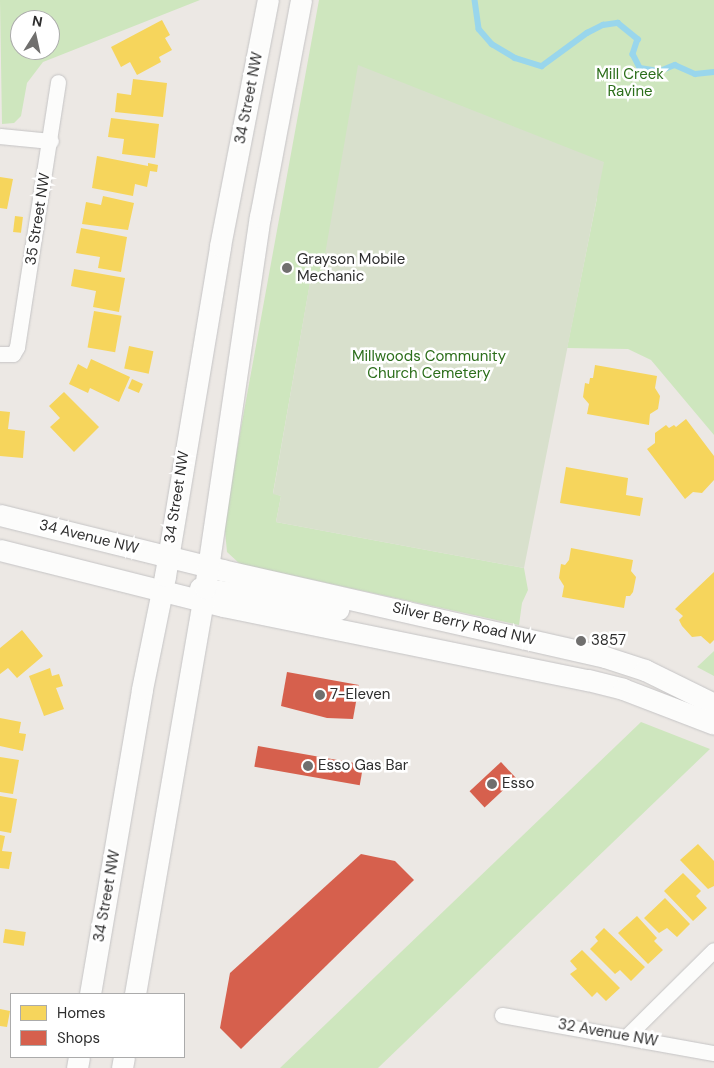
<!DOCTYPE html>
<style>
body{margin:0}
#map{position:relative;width:714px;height:1068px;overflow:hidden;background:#ece8e4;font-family:"DM Sans",sans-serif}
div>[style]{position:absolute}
.green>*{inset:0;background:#cee6be}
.cemetery>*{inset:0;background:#d8e0cc}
.homes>*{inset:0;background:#f6d55c;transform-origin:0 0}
.shops>*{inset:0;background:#d6604d;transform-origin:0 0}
.stream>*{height:5.5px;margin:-2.75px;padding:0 2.75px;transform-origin:2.75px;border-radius:2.75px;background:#99d6ec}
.roads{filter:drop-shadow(0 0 1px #c5c4c5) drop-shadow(0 0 1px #c5c4c5)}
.street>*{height:15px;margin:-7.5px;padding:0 7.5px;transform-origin:7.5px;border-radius:7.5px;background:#fcfcfb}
.secondary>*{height:21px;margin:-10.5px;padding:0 10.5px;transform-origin:10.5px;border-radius:10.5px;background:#fcfcfb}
.dots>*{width:14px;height:14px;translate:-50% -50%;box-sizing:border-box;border:2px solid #fff;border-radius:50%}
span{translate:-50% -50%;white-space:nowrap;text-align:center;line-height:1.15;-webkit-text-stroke:5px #fff;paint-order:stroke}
.park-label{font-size:15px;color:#2c6e1b}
.street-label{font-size:15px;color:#2e2e2e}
.poi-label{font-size:15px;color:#2e2e2e}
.left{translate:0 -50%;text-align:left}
.legend{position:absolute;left:10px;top:993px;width:175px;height:65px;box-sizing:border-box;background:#fff;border:1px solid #ababab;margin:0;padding:6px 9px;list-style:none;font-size:15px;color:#2e2e2e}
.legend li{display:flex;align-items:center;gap:10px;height:25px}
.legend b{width:25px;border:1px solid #ababab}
.north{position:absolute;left:10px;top:10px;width:50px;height:50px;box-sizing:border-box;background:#fff;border:1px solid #ababab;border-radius:50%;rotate:10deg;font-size:14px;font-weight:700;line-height:20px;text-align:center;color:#2e2e2e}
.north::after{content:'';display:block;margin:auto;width:18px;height:22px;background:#706f6e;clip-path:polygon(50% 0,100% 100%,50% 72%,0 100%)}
</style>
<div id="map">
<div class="green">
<i style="clip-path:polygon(evenodd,0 0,200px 0,43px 62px,27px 83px,21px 116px,14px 123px,2px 124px,0 0,20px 20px,50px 20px,50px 50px,20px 50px,20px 20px)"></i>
<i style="clip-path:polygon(319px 0,714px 0,714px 435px,651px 360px,628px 349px,567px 348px,597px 198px,320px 284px,310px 283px,273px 493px,281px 496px,276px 522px,524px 568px,528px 590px,522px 603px,519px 625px,240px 564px,227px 552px,224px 521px)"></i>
<i style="clip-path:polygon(714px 651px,714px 676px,697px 667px)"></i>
<i style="clip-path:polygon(641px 722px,710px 749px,378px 1068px,280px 1068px)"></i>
</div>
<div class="cemetery">
<i style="clip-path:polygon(358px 65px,604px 162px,524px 568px,276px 522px,281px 496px,273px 494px,310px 282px,320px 283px)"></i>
</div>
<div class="homes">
<i style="clip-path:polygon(162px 20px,170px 35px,165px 38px,172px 50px,159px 57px,161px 62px,137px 75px,130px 62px,121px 67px,111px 47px)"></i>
<i style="clip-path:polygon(133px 79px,167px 83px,163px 117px,115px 112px,117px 93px,131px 95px)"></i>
<i style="clip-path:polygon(111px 118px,159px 124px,155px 158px,122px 154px,124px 139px,108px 137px)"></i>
<i style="clip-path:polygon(97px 156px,148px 166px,148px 163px,158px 165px,157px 172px,150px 171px,147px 187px,135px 184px,133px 196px,92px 188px)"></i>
<i style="clip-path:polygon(0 177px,13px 179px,7px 209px,0 208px)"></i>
<i style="clip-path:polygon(103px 196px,134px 203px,128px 230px,82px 224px,86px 202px,101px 205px)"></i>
<i style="left:15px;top:216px;width:8px;height:16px;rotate:7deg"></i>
<i style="clip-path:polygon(81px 228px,127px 237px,121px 272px,98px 268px,100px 257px,76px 253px)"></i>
<i style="clip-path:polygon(74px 269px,125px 278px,119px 312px,93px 307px,96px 291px,71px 286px)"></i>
<i style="left:94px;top:311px;width:28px;height:37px;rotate:10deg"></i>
<i style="left:129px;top:346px;width:25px;height:23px;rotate:12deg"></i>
<i style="clip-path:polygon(91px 359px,130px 377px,119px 402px,90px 388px,88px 393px,69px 384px,78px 364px,87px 369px)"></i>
<i style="clip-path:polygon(595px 365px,657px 376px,655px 388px,660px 396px,658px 409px,650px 414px,649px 425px,587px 414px,589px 404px,583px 397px,585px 383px,589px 384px,590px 378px,593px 378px)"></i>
<i style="left:132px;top:379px;width:12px;height:10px;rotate:24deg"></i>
<i style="clip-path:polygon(64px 392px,99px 427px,74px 452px,50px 427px,60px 418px,49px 406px)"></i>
<i style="clip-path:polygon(0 411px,10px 412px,8px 429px,25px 431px,23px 458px,0 456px)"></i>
<i style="clip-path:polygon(686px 419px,714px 456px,714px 480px,702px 493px,693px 492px,685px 499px,647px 449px,655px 443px,655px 433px,666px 425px,669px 428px,674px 425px,676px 427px)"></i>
<i style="clip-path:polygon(566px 467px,628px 478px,626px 495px,643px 498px,640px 516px,560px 503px)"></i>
<i style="clip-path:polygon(571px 548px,633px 560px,631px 571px,636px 577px,633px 592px,630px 596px,626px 596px,624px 608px,562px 597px,564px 586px,559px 578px,561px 564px,565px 565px,569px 560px)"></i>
<i style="clip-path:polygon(714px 572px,714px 640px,710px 644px,701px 636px,692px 637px,682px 626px,679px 620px,683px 616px,675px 609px)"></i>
<i style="clip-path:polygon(22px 630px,43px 656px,17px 678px,8px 668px,0 674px,0 648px)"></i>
<i style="clip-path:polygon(50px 668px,52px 676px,59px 674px,63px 686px,56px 688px,64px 709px,44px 716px,29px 676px)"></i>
<i style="clip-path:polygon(0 718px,21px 722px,19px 733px,26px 734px,23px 751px,0 746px)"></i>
<i style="clip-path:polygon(0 757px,19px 760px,13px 794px,0 792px)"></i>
<i style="clip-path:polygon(0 796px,17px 799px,11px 833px,0 831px)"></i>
<i style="clip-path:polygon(0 835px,5px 836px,2px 851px,12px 852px,9px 869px,0 868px)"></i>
<i style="clip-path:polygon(698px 844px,714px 861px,714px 886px,708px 889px,680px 860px)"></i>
<i style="clip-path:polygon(683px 873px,701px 891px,696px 896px,707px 908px,693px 921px,664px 891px)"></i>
<i style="clip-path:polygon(665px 898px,690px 924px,677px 937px,667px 928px,659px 933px,644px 918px)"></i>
<i style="clip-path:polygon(637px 916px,657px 938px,654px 941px,663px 950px,648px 964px,618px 933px)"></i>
<i style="clip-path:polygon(604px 928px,645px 967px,631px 981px,620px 970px,615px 974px,590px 949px,598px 941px,595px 937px)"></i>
<i style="left:5px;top:929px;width:21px;height:14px;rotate:8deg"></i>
<i style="clip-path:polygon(582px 950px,620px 988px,606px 1001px,597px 992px,592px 997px,570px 974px,577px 969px,570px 961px)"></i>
<i style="clip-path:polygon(0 1009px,10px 1011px,7px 1027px,0 1026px)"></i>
</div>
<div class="shops">
<i style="clip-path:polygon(287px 672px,359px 685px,353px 719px,327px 718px,281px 706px)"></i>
<i style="left:258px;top:746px;width:107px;height:21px;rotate:10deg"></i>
<i style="left:501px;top:762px;width:22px;height:43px;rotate:47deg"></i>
<i style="clip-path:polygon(361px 854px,395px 861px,414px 880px,241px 1049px,220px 1028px,230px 973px)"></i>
</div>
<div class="stream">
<i style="left:475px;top:0;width:29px;rotate:82deg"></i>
<i style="left:479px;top:29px;width:20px;rotate:49deg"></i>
<i style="left:492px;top:44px;width:27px;rotate:31deg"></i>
<i style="left:515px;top:58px;width:28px;rotate:17deg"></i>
<i style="left:542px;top:66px;width:56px;rotate:-36.3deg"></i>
<i style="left:587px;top:33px;width:18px;rotate:-27deg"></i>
<i style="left:603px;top:25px;width:15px;rotate:-8deg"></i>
<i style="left:618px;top:23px;width:26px;rotate:39deg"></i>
<i style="left:638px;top:39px;width:16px;rotate:108deg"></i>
<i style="left:633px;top:54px;width:16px;rotate:63deg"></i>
<i style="left:640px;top:68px;width:20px;rotate:9deg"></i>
<i style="left:660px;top:71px;width:16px;rotate:-22deg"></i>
<i style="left:675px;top:65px;width:22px;rotate:24deg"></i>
<i style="left:695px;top:74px;width:19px;rotate:-6deg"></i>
</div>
<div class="roads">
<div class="street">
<i style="left:0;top:136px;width:51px;rotate:5.6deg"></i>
<i style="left:0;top:354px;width:13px"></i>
<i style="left:13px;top:354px;width:8px;rotate:-60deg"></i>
<i style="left:17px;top:347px;width:268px;rotate:-81.2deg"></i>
<i style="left:502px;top:1015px;width:215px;rotate:10.2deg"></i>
<i style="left:627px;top:1036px;width:122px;rotate:-44.7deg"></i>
</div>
<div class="secondary">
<i style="left:0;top:515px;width:229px;rotate:13.9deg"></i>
<i style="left:222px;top:570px;width:393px;rotate:12.8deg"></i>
<i style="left:605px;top:657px;width:42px;rotate:18deg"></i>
<i style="left:645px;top:670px;width:77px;rotate:26.2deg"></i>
<i style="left:0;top:550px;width:230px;rotate:14.1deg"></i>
<i style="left:223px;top:606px;width:372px;rotate:11.5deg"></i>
<i style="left:588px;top:680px;width:36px;rotate:14deg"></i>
<i style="left:623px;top:689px;width:97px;rotate:21deg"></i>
<i style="left:200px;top:588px;width:140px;rotate:8.7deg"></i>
<i style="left:90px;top:994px;width:309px;rotate:-80.3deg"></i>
<i style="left:142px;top:689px;width:115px;rotate:-78.5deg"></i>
<i style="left:165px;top:576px;width:335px;rotate:-80.5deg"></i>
<i style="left:220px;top:246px;width:251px;rotate:-79deg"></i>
<i style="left:135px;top:994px;width:412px;rotate:-80.2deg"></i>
<i style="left:205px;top:588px;width:375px;rotate:-81.6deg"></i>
<i style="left:260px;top:217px;width:221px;rotate:-79.3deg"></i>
<i style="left:77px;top:1068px;width:11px;rotate:-80deg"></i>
<i style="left:122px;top:1068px;width:11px;rotate:-80deg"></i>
</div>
</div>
<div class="dots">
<i style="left:287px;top:268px;background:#706f6e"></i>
<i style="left:581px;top:641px;background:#706f6e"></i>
<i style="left:320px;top:695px;background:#706f6e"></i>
<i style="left:308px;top:766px;background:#706f6e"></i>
<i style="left:492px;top:784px;background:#706f6e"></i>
</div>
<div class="park-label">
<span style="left:630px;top:83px">Mill Creek<br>Ravine</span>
<span style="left:429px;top:365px">Millwoods Community<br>Church Cemetery</span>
</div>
<div class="street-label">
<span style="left:249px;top:98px;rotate:-79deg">34 Street NW</span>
<span style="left:38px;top:219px;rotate:-81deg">35 Street NW</span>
<span style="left:177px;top:497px;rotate:-81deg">34 Street NW</span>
<span style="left:89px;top:537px;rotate:14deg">34 Avenue NW</span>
<span style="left:464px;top:624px;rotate:13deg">Silver Berry Road NW</span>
<span style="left:107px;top:896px;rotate:-80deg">34 Street NW</span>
<span style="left:608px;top:1033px;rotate:10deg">32 Avenue NW</span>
</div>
<div class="poi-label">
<span class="left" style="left:297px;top:268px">Grayson Mobile<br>Mechanic</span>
<span class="left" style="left:591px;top:641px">3857</span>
<span class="left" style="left:330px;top:695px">7-Eleven</span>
<span class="left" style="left:318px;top:766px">Esso Gas Bar</span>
<span class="left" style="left:502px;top:784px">Esso</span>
</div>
<ul class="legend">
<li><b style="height:14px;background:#f6d55c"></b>Homes</li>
<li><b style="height:14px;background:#d6604d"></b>Shops</li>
</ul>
<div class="north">N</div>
</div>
